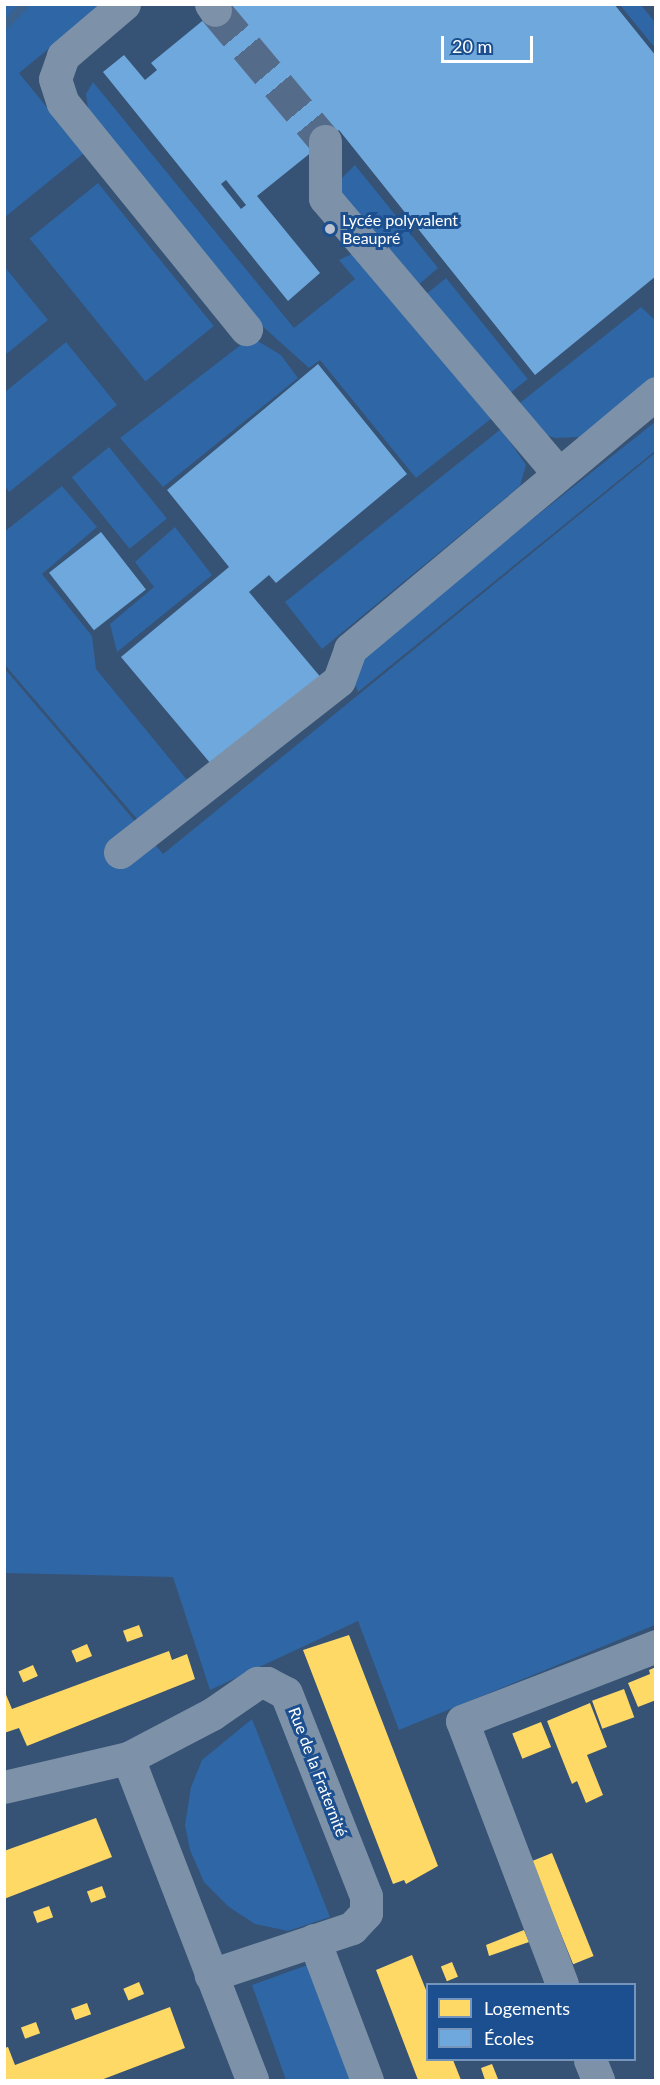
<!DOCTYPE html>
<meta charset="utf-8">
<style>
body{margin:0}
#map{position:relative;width:660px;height:2085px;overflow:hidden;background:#365274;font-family:Lato,sans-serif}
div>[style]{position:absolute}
.green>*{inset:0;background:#2f66a5;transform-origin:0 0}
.homes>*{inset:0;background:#ffd966;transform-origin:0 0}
.schools>*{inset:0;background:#6fa8dc;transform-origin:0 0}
.stream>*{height:9px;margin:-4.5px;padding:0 4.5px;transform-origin:4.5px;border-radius:4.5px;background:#3b618d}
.minor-tunnel>*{height:33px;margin-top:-16.5px;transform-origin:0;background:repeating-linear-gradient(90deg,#546c89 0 33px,transparent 0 49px)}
.minor>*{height:33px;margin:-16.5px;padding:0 16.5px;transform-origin:16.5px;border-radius:16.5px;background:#7d92a8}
.dots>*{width:16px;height:16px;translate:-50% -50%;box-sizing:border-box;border:3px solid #1b4f8f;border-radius:50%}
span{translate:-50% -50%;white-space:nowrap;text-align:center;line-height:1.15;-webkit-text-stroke:6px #1b4f8f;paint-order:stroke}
.poi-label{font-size:16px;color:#fff}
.left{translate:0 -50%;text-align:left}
.street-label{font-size:16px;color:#fff}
.frame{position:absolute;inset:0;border:6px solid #fff;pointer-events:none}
.legend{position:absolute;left:426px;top:1983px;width:210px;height:78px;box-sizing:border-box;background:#1b4f8f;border:2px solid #7695bc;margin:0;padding:8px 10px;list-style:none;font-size:18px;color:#fff}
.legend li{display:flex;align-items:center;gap:12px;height:30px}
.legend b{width:30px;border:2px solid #7695bc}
.scale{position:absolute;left:441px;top:36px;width:92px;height:27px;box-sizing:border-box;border:3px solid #fff;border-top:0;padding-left:8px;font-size:18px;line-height:21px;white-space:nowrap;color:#fff;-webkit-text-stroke:4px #1b4f8f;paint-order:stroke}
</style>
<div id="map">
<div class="green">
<i style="clip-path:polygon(5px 5px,102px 5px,19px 73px,84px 153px,5px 217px)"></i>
<i style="clip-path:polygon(620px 5px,641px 5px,655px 22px,655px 48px)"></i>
<i style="clip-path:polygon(93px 82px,294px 328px,355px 279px,339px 260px,356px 252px,492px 418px,416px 478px,320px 360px,309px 368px,260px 324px,89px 115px,86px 94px)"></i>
<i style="clip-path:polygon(355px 165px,438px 268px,417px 286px,341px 193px,341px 179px)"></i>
<i style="left:98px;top:183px;width:184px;height:88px;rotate:51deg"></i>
<i style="clip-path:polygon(4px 266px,48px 320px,5px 355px,4px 355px)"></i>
<i style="left:446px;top:278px;width:130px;height:27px;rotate:51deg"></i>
<i style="clip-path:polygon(641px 307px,655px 320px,655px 380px,579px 437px,555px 438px,543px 434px,516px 406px)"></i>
<i style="clip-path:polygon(251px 337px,281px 355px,298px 378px,163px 487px,120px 438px)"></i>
<i style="clip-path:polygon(66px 342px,117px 405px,9px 492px,5px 486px,5px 392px)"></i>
<i style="clip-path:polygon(655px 422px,655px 451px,358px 692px,355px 684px,361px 658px,375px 644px)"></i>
<i style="clip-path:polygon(501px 429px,526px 465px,520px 486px,322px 649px,285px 602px)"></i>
<i style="left:109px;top:447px;width:92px;height:48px;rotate:51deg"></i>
<i style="clip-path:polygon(655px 453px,655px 1625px,399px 1730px,358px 1621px,210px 1690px,173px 1577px,5px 1573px,5px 669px,163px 854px)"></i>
<i style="clip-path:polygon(62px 486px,97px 527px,42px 574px,92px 636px,96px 669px,192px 786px,143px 826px,5px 665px,4px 532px)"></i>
<i style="clip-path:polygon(175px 527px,212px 575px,117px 652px,110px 624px,154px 587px,135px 562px)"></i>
<i style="clip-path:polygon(252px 1719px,330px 1917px,288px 1931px,255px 1924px,229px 1907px,204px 1882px,190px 1850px,185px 1825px,191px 1787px,202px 1760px)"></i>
<i style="clip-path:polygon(313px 1963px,354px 2080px,286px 2080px,252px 1985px)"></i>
</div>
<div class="homes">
<i style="left:139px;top:1625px;width:12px;height:17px;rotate:70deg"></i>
<i style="clip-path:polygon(349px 1635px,438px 1866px,406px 1884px,404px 1880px,393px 1884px,303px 1650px)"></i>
<i style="left:87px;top:1644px;width:13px;height:17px;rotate:67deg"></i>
<i style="clip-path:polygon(169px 1651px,172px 1660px,187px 1654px,195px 1679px,27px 1746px,19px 1728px,4px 1733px,4px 1690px,12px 1709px)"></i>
<i style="left:33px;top:1665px;width:12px;height:16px;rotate:66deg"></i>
<i style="clip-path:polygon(656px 1667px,656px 1700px,638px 1707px,628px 1683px,650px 1674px,649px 1670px)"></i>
<i style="left:624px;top:1689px;width:30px;height:34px;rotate:70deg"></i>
<i style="clip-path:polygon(590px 1703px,607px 1747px,587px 1755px,603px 1795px,586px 1803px,577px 1781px,572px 1784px,547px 1721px)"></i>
<i style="left:541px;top:1722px;width:27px;height:31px;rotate:68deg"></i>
<i style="clip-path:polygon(96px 1818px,112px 1857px,4px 1899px,4px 1851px)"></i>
<i style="left:552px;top:1853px;width:111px;height:22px;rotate:68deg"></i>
<i style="left:102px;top:1886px;width:12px;height:16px;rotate:70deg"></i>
<i style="left:49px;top:1906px;width:12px;height:17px;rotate:70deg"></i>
<i style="clip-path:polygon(524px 1930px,529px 1942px,489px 1956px,486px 1945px)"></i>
<i style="clip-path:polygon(412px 1955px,428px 1995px,428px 2060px,453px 2060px,461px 2080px,418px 2080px,376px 1970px)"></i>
<i style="left:452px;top:1962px;width:16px;height:12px;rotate:68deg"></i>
<i style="left:139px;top:1982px;width:13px;height:17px;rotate:67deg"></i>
<i style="left:87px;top:2003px;width:12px;height:17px;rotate:70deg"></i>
<i style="clip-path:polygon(170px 2007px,185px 2048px,101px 2080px,4px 2080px,4px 2048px,8px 2047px,15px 2065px)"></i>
<i style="left:36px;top:2022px;width:12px;height:16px;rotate:70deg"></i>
<i style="clip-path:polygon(492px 2064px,498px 2079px,485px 2080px,481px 2068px)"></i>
</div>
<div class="schools">
<i style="clip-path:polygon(evenodd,223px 4px,614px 4px,656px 56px,656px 276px,535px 375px,339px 130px,257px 196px,320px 273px,288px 301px,103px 72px,124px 55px,145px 80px,157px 70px,151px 63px,223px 4px,226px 180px,246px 205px,241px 209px,221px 184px,226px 180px)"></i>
<i style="clip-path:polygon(318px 364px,407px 474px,276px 583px,269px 575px,249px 592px,323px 680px,216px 770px,121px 657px,229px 567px,167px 490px)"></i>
<i style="left:101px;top:532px;width:73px;height:66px;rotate:52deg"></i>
</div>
<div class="stream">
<i style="left:4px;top:25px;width:29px;rotate:-46deg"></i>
</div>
<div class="minor-tunnel">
<i style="left:215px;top:10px;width:171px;rotate:50deg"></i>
</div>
<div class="minor">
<i style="left:124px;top:4px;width:80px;rotate:139.6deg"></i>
<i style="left:63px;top:56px;width:24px;rotate:109deg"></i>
<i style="left:55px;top:79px;width:25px;rotate:72deg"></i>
<i style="left:63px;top:103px;width:291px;rotate:51deg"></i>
<i style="left:211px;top:4px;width:7px;rotate:56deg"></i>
<i style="left:325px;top:141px;width:57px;rotate:90deg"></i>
<i style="left:325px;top:198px;width:359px;rotate:49.7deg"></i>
<i style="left:120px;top:852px;width:278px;rotate:-38.1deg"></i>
<i style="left:339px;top:680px;width:33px;rotate:-70deg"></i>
<i style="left:350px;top:649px;width:399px;rotate:-39.9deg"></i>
<i style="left:128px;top:1758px;width:345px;rotate:68.9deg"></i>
<i style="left:4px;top:1787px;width:127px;rotate:-13.2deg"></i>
<i style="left:128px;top:1758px;width:95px;rotate:-27.6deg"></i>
<i style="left:212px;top:1714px;width:55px;rotate:-34.6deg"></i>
<i style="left:257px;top:1683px;width:10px"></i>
<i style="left:267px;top:1683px;width:21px;rotate:28deg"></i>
<i style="left:286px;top:1693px;width:218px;rotate:68.5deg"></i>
<i style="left:366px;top:1896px;width:17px;rotate:90deg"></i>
<i style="left:366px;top:1913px;width:21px;rotate:133deg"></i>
<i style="left:352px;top:1928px;width:149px;rotate:161.6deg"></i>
<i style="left:314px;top:1940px;width:150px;rotate:69.3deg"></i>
<i style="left:562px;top:1984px;width:281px;rotate:-110.8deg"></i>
<i style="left:462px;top:1721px;width:208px;rotate:-21.1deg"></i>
<i style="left:590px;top:2060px;width:22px;rotate:68deg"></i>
</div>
<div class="dots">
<i style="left:330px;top:229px;background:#b9c2ce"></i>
</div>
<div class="poi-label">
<span class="left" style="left:342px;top:229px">Lycée polyvalent<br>Beaupré</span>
</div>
<div class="street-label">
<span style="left:318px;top:1772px;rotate:69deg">Rue de la Fraternité</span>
</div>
<div class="frame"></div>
<ul class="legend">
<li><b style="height:16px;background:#ffd966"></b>Logements</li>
<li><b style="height:16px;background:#6fa8dc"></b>Écoles</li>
</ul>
<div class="scale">20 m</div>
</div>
